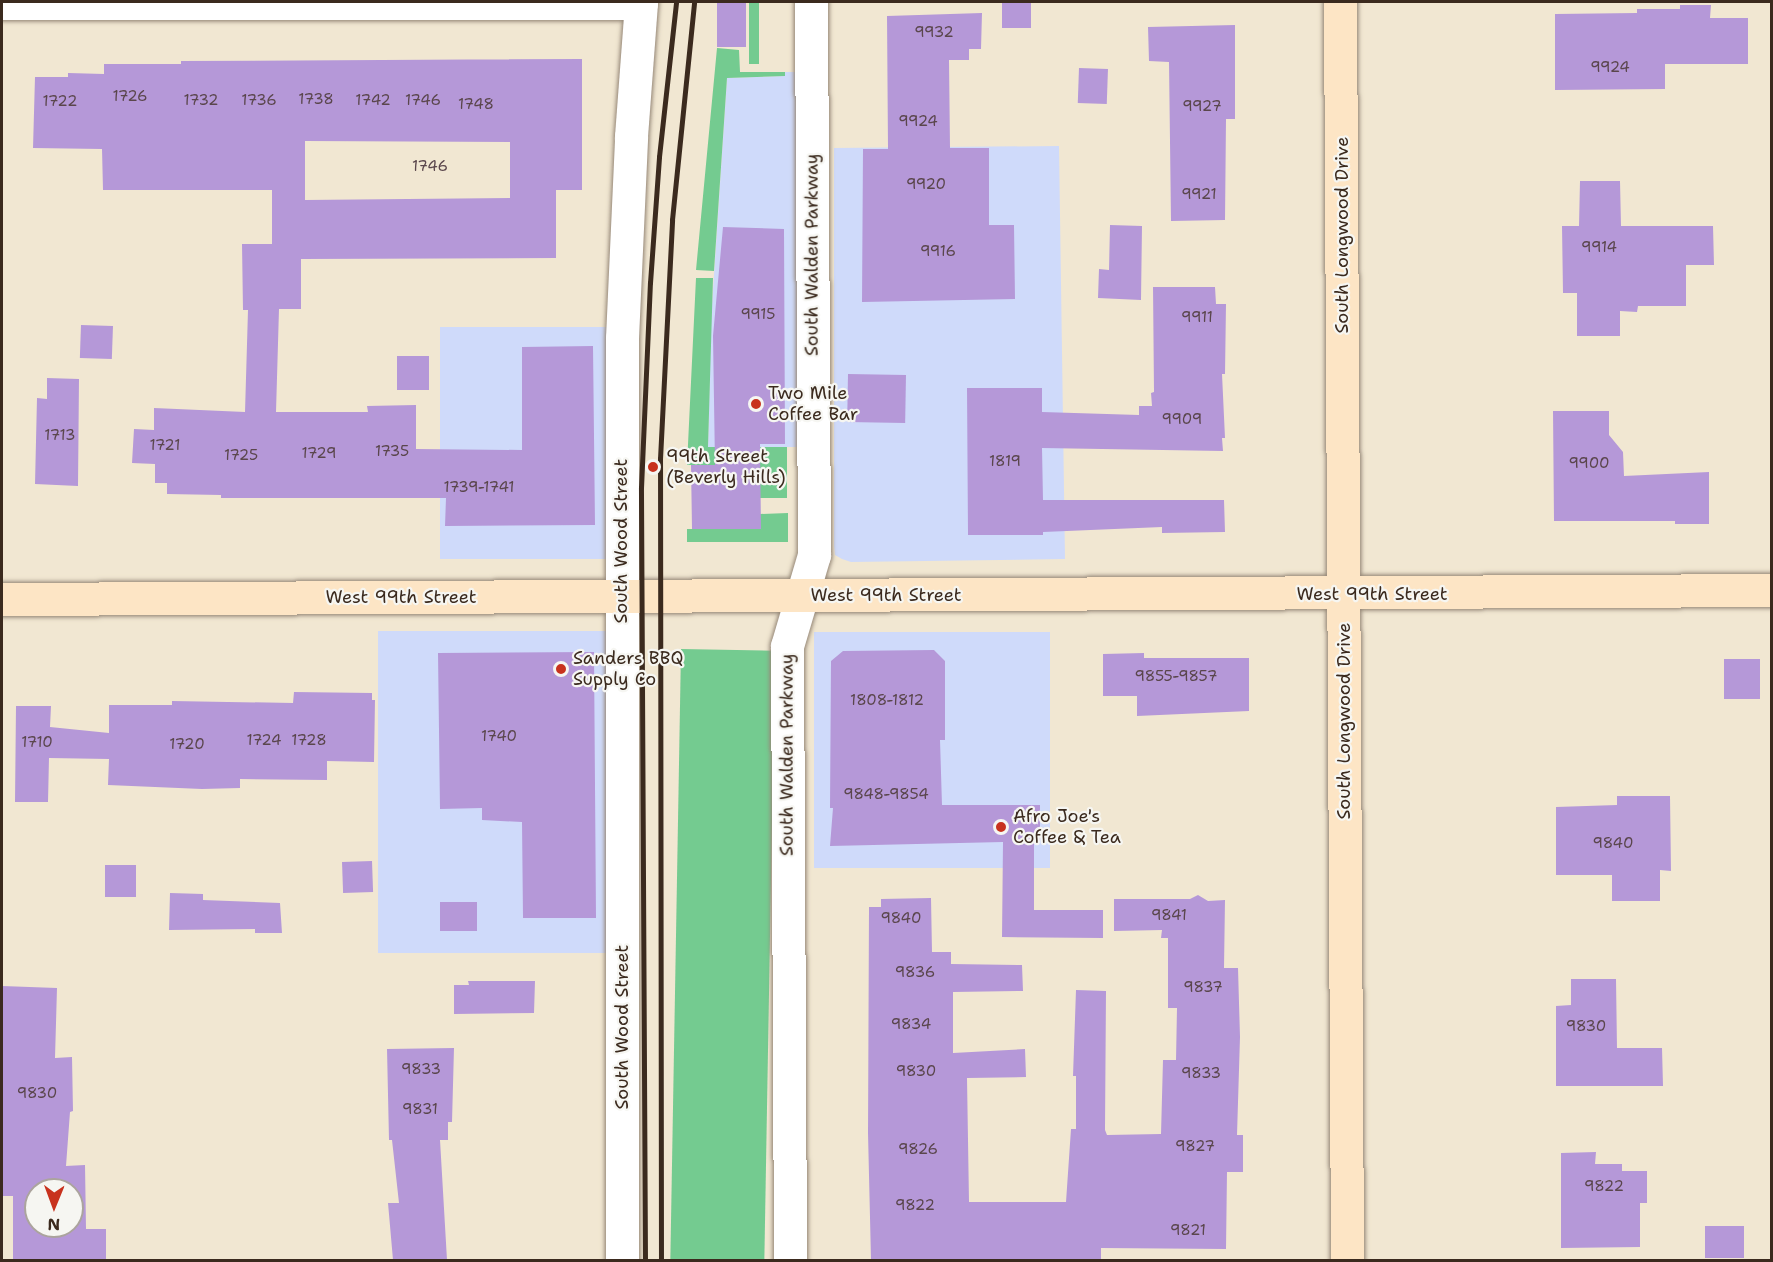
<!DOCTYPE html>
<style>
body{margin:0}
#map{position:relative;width:1773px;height:1262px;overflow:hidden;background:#f1e7d2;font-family:"Shantell Sans",sans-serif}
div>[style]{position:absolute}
.built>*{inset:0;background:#cfdafa;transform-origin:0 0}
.green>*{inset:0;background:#74cb90;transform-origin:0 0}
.building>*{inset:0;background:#b598d8;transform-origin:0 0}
.roads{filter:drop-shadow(0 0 2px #968878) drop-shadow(0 0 2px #968878)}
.street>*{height:33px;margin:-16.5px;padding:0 16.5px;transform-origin:16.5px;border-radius:16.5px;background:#fff}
.secondary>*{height:33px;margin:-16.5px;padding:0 16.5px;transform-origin:16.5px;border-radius:16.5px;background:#fde5c5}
.rail>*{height:4.5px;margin:-2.25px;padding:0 2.25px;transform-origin:2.25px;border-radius:2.25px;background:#3b2a1e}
.dots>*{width:16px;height:16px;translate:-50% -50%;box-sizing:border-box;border:3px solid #f6f6f2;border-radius:50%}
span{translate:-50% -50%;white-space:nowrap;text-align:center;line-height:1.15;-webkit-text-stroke:4.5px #f6f6f2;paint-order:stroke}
.number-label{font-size:15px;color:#5a464c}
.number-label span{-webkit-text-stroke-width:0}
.street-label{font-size:18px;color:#3b2a1e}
.poi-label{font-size:18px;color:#3b2a1e}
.left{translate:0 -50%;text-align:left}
.frame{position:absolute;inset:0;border:3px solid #3b2a1e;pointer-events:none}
.north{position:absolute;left:24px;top:1178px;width:60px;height:60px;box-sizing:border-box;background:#f6f6f2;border:2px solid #aba49d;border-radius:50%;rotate:181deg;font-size:16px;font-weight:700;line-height:24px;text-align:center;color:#3b2a1e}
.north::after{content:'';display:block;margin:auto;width:21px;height:27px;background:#c8321e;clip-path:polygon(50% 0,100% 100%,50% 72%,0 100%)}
</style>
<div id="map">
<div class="built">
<i style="clip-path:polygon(785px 72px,796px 72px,798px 447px,708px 447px,711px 320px,727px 78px,785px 76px)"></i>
<i style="clip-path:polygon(1059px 146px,1065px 559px,851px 562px,842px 559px,835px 555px,834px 546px,834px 148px)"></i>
<i style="left:440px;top:327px;width:169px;height:232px"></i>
<i style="left:608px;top:631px;width:322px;height:230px;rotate:90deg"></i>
<i style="left:1050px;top:632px;width:236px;height:236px;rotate:90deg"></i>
</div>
<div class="green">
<i style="left:749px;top:2px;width:10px;height:62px"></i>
<i style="clip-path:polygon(717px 48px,739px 50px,740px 72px,785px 72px,785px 76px,727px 78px,714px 271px,696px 270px)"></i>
<i style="clip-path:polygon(696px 278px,713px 278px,708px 447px,787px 447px,787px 498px,760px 498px,760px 465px,687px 465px)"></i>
<i style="clip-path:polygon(788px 513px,788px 542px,687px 542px,687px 529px,760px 529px,760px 514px)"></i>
<i style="left:681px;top:649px;width:94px;height:611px;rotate:1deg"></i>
</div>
<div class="building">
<i style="left:717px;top:2px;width:29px;height:45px"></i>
<i style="left:1002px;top:2px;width:29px;height:26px"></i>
<i style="clip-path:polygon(1680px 5px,1711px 5px,1710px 18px,1748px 18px,1748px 64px,1665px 64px,1665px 89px,1555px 90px,1555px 14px,1637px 13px,1637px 9px,1680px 9px)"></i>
<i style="clip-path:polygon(982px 13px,981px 49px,969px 49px,969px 60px,949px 60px,950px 148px,989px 148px,989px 225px,1014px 225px,1015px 299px,862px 302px,863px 149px,888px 149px,887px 16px)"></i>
<i style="clip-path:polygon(1235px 25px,1235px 119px,1226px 119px,1225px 220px,1171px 221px,1169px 62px,1149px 61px,1148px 27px)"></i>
<i style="clip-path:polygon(evenodd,582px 59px,582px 190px,556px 190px,556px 258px,301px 259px,301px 309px,279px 309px,276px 412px,368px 412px,367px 406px,416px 405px,416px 449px,522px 450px,522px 347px,593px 346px,595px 525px,445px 526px,446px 498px,221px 498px,221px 495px,167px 494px,167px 483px,155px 483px,155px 464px,132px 463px,134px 429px,154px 430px,154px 408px,245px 412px,248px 310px,243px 310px,242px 244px,272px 244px,272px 190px,103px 190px,102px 149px,33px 148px,35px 77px,68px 77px,68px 73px,104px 74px,104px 64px,181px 64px,181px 61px,582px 59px,305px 141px,510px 142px,510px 198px,305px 200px,305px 141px)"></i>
<i style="left:1079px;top:68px;width:29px;height:35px;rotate:2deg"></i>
<i style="clip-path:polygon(1580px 181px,1620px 181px,1621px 226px,1713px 226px,1714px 265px,1686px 265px,1686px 306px,1638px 306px,1637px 312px,1620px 311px,1620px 336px,1577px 336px,1577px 293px,1563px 293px,1562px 226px,1579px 226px)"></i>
<i style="clip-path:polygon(1110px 225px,1142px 226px,1141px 300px,1098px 298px,1099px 269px,1109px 270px)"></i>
<i style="clip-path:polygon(723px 227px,784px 229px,785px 444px,760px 444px,761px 529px,692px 529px,691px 465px,715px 465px,713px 336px)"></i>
<i style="clip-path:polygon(1153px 287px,1215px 287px,1216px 304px,1226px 304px,1225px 374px,1222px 374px,1225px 438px,1222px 438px,1223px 451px,1042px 448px,1043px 500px,1224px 500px,1225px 532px,1162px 533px,1162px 527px,1043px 532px,1043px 535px,968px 535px,967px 388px,1042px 388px,1042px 412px,1139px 415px,1139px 406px,1152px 406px,1151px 393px,1154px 392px)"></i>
<i style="left:81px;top:325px;width:32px;height:33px;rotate:2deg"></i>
<i style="left:429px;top:356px;width:34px;height:32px;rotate:90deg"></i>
<i style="left:848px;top:374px;width:58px;height:48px;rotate:1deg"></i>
<i style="clip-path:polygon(47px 378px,79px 379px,78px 486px,35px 484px,37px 398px,47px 399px)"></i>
<i style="clip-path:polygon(1553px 411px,1609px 411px,1609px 435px,1623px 452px,1624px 476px,1709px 472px,1709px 524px,1675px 524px,1675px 521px,1554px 521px)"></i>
<i style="clip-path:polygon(934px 650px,945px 661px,945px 740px,940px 740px,942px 805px,1040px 805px,1040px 841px,1034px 841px,1034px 910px,1103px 910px,1103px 938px,1002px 937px,1003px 842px,830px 846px,833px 808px,830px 808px,831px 661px,843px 651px)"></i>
<i style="clip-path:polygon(594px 652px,596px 918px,523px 918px,522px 822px,482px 820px,482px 808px,440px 809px,438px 653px)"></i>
<i style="clip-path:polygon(1144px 653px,1144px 658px,1249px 658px,1249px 711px,1137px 716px,1137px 696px,1103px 696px,1103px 654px)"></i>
<i style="left:1724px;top:659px;width:36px;height:40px"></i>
<i style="clip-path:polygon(294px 692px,372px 693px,372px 700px,375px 700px,374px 762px,327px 761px,327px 780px,240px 779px,240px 788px,202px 789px,108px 785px,109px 759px,49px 758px,48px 802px,15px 802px,16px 706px,51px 706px,50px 727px,109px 733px,109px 705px,172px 705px,172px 701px,293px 703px)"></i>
<i style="clip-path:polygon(1617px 796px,1670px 796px,1671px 871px,1660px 870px,1660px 901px,1612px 901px,1612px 875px,1556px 875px,1556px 807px,1617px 805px)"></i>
<i style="left:372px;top:861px;width:31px;height:30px;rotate:88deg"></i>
<i style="left:105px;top:865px;width:31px;height:32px"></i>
<i style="clip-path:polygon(170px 893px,203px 894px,203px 900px,280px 903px,282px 933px,255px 933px,255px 929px,169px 930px)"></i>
<i style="clip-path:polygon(1198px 895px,1208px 901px,1225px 900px,1224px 968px,1238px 968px,1240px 1037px,1237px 1135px,1243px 1135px,1243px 1172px,1227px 1172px,1226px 1249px,1101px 1248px,1101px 1260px,871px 1260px,868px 1133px,869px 907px,881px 907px,881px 899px,931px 898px,932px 952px,951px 952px,951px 964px,1022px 965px,1023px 991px,953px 992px,953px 1053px,1025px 1049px,1026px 1077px,967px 1078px,969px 1202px,1066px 1202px,1071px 1129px,1076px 1129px,1076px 1076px,1073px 1076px,1076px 990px,1106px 991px,1105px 1130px,1107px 1135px,1161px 1134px,1163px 1060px,1176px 1060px,1177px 1008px,1168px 1008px,1168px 938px,1161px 938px,1162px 930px,1114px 931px,1114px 899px,1190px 899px)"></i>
<i style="left:440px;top:902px;width:37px;height:29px"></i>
<i style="clip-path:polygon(1571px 979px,1616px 979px,1617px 1048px,1662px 1048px,1663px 1086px,1556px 1086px,1556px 1006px,1571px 1005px)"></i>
<i style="clip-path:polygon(468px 981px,535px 981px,534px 1013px,454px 1014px,454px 985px,469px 985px)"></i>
<i style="clip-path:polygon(evenodd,2px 986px,57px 988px,55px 1058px,72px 1057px,73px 1111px,70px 1112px,66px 1166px,85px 1165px,86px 1229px,106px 1229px,106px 1260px,13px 1260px,13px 1196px,2px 1196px,2px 986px,36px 1190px,72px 1190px,72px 1226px,36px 1226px,36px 1190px)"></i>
<i style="clip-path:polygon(454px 1048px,452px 1122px,448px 1122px,448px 1140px,440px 1140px,447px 1260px,393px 1260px,388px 1203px,399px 1203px,392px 1140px,389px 1140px,387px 1049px)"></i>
<i style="clip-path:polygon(1596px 1152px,1595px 1164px,1622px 1164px,1622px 1171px,1647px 1171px,1647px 1203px,1640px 1203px,1640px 1247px,1561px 1248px,1561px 1153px)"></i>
<i style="left:1705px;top:1226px;width:39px;height:32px"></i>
</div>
<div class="roads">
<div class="street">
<i style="left:2px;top:3px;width:639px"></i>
<i style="left:622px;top:1260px;width:922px;rotate:-90deg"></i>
<i style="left:622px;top:338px;width:202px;rotate:-87.4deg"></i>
<i style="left:631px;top:136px;width:134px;rotate:-85.7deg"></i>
<i style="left:790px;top:1260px;width:614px;rotate:-90.28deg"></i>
<i style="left:787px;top:646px;width:95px;rotate:-73.5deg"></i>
<i style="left:814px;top:555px;width:553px;rotate:-90.31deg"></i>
</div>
<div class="secondary">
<i style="left:1340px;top:2px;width:1258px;rotate:89.68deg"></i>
<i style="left:2px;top:599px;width:1770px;rotate:-0.29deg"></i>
</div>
</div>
<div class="rail">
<i style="left:645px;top:1260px;width:772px;rotate:-90.3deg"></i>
<i style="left:641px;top:488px;width:205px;rotate:-87.5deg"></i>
<i style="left:650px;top:283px;width:126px;rotate:-85.9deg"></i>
<i style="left:659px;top:157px;width:156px;rotate:-83.7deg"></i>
<i style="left:661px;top:1260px;width:801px;rotate:-90.07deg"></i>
<i style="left:660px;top:459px;width:239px;rotate:-87.1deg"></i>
<i style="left:672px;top:220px;width:219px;rotate:-84.2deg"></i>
</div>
<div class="dots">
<i style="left:756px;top:404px;background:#c8321e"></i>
<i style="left:653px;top:467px;background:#c8321e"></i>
<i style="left:561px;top:669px;background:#c8321e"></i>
<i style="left:1001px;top:827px;background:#c8321e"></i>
</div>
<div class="number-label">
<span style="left:934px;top:33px">9932</span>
<span style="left:1610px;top:68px">9924</span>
<span style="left:130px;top:97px">1726</span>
<span style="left:316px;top:100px">1738</span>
<span style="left:201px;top:101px">1732</span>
<span style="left:259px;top:101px">1736</span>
<span style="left:373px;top:101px">1742</span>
<span style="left:423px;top:101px">1746</span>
<span style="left:60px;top:102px">1722</span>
<span style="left:476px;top:105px">1748</span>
<span style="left:1202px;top:107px">9927</span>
<span style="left:918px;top:122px">9924</span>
<span style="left:430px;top:167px">1746</span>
<span style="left:926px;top:185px">9920</span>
<span style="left:1199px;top:195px">9921</span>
<span style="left:1599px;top:248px">9914</span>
<span style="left:938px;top:252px">9916</span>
<span style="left:758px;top:315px">9915</span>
<span style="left:1197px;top:318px">9911</span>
<span style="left:1182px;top:420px">9909</span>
<span style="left:60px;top:436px">1713</span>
<span style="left:165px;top:446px">1721</span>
<span style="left:392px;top:452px">1735</span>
<span style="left:319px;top:454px">1729</span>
<span style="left:241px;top:456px">1725</span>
<span style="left:1005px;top:462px">1819</span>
<span style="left:1589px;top:464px">9900</span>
<span style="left:479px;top:488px">1739-1741</span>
<span style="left:1176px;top:677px">9855-9857</span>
<span style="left:887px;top:701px">1808-1812</span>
<span style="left:499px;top:737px">1740</span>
<span style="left:264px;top:741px">1724</span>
<span style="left:309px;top:741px">1728</span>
<span style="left:37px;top:743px">1710</span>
<span style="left:187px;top:745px">1720</span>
<span style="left:886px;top:795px">9848-9854</span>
<span style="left:1613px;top:844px">9840</span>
<span style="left:1169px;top:916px">9841</span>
<span style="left:901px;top:919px">9840</span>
<span style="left:915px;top:973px">9836</span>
<span style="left:1203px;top:988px">9837</span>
<span style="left:911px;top:1025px">9834</span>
<span style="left:1586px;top:1027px">9830</span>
<span style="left:421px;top:1070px">9833</span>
<span style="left:916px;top:1072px">9830</span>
<span style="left:1201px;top:1074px">9833</span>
<span style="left:37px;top:1094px">9830</span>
<span style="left:420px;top:1110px">9831</span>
<span style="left:1195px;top:1147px">9827</span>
<span style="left:918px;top:1150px">9826</span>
<span style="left:1604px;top:1187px">9822</span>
<span style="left:915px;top:1206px">9822</span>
<span style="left:1188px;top:1231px">9821</span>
</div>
<div class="street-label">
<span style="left:1342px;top:235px;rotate:-90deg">South Longwood Drive</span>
<span style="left:812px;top:255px;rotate:-90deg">South Walden Parkway</span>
<span style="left:621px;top:541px;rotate:-90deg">South Wood Street</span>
<span style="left:1372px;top:594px">West 99th Street</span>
<span style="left:886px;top:595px">West 99th Street</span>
<span style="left:401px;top:597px">West 99th Street</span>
<span style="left:1344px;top:721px;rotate:-90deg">South Longwood Drive</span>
<span style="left:787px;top:755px;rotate:-90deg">South Walden Parkway</span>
<span style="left:622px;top:1027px;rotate:-90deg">South Wood Street</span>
</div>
<div class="poi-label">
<span class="left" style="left:768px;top:404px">Two Mile<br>Coffee Bar</span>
<span class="left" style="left:666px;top:467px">99th Street<br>(Beverly Hills)</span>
<span class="left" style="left:573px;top:669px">Sanders BBQ<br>Supply Co</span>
<span class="left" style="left:1013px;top:827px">Afro Joe's<br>Coffee &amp; Tea</span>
</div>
<div class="frame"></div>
<div class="north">N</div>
</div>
